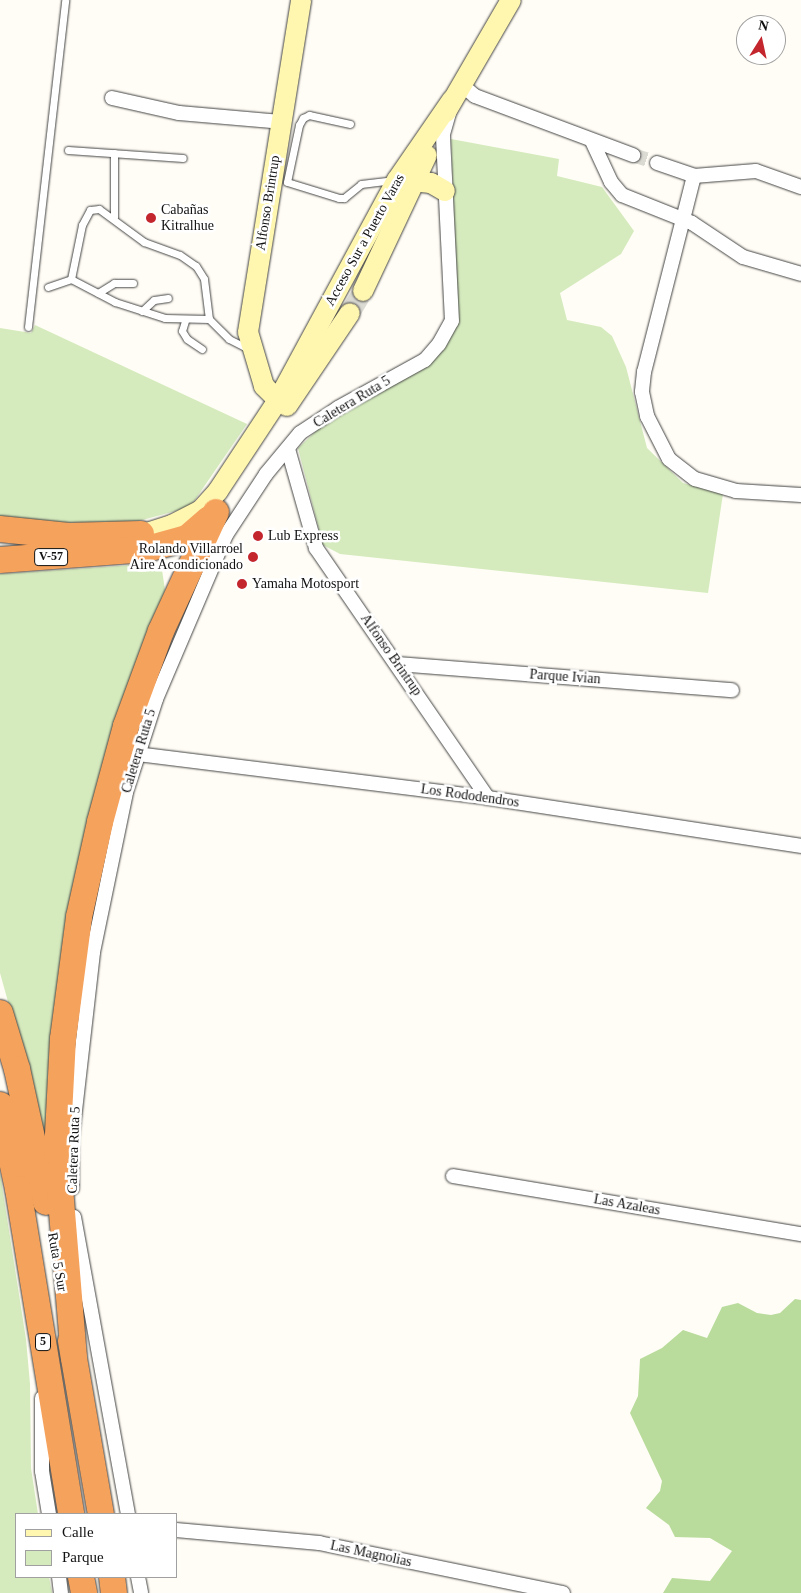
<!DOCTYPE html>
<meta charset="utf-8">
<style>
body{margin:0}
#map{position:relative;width:801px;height:1593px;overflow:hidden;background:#fffdf5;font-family:"Times New Roman",serif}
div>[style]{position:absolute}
.green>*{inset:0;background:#d5ebbd}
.forest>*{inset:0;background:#b9dc9c}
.street-tunnel>*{height:14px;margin-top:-7px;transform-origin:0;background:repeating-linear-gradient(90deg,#dbdad3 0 14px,transparent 0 21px)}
.secondary-tunnel>*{height:20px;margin-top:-10px;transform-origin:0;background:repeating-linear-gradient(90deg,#dbdad3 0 20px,transparent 0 30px)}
.roads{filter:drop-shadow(0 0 1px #444) drop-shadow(0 0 1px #444)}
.lane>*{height:7px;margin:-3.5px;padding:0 3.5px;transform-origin:3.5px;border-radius:3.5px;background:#fff}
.street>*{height:14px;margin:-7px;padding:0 7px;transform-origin:7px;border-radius:7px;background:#fff}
.secondary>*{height:20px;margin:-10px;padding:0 10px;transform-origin:10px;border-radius:10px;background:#fff6b0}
.highway>*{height:26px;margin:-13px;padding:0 13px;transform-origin:13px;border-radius:13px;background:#f5a25d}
.dots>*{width:14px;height:14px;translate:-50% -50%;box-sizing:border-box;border:2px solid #fff;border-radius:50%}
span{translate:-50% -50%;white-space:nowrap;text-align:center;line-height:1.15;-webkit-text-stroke:5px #fff;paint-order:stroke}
.shield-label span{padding:1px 4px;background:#fff;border:1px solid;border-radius:4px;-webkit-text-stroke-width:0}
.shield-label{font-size:12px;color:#111;font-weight:700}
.street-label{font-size:14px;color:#111}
.poi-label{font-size:14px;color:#111}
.left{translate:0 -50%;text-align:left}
.right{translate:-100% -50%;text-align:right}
.legend{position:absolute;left:15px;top:1513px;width:162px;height:65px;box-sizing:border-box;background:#fff;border:1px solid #a0a0a0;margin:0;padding:6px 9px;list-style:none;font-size:15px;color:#111}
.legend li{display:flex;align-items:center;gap:10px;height:25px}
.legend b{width:25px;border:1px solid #a0a0a0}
.north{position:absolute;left:736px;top:15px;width:50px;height:50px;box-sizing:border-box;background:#fff;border:1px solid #a0a0a0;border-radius:50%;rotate:10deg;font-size:14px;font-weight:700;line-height:20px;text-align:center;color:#111}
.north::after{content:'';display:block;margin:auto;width:18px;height:22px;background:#c4262e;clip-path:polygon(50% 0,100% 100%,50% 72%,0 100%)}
</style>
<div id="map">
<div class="green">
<i style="clip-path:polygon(451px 139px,559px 159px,557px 176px,602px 187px,634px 231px,621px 254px,560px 293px,567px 320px,601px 327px,612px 336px,626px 367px,647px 448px,683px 483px,723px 494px,708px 593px,340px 554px,323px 545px,298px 448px,326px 422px,430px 365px,458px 325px)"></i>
<i style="clip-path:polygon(35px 325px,247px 424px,190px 507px,135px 522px,41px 523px,0 517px,0 328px,31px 333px)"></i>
<i style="clip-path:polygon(148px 564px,162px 570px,165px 590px,128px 692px,47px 1141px,0 973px,0 574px)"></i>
<i style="clip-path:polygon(0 1173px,26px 1339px,30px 1384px,31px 1468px,38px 1514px,16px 1514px,16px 1577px,49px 1577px,52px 1593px,0 1593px)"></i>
</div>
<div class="forest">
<i style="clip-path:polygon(795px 1299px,801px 1300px,801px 1593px,663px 1593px,672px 1578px,710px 1581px,732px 1551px,710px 1538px,675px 1537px,669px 1525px,646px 1508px,660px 1491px,662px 1481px,630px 1413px,638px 1396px,640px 1359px,662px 1348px,683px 1330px,707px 1338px,722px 1307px,738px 1303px,757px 1313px,771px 1315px,780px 1313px)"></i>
</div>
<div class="street-tunnel">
<i style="left:633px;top:155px;width:25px;rotate:18deg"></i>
</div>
<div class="secondary-tunnel">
<i style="left:350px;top:313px;width:26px;rotate:-59deg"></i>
</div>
<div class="roads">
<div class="lane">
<i style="left:350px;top:124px;width:42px;rotate:-167.6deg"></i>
<i style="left:309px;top:115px;width:7px;rotate:153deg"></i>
<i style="left:303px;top:118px;width:8px;rotate:120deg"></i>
<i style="left:299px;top:125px;width:58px;rotate:101.9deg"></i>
<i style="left:287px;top:182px;width:54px;rotate:17.1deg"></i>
<i style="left:339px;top:198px;width:5px"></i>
<i style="left:344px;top:198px;width:22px;rotate:-39deg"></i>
<i style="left:361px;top:184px;width:32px;rotate:-7deg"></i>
<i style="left:68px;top:150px;width:115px;rotate:4deg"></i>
<i style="left:114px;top:217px;width:64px;rotate:-90deg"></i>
<i style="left:71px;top:279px;width:55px;rotate:-78.5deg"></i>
<i style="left:82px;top:225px;width:17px;rotate:-62deg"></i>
<i style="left:90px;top:210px;width:9px;rotate:-6deg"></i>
<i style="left:99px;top:209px;width:56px;rotate:36.3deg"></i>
<i style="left:144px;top:242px;width:38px;rotate:20deg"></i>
<i style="left:180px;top:255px;width:19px;rotate:35deg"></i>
<i style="left:196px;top:266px;width:15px;rotate:58deg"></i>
<i style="left:204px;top:279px;width:40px;rotate:82.9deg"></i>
<i style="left:48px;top:287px;width:24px;rotate:-19deg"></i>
<i style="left:71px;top:279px;width:50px;rotate:27.6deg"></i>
<i style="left:115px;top:302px;width:52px;rotate:17.7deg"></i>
<i style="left:165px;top:318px;width:44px;rotate:1.3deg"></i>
<i style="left:209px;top:319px;width:28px;rotate:45deg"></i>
<i style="left:229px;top:339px;width:22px;rotate:27deg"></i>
<i style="left:98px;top:293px;width:19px;rotate:-32deg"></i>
<i style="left:114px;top:283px;width:19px"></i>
<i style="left:142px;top:311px;width:16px;rotate:-43deg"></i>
<i style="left:154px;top:300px;width:14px;rotate:-8deg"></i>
<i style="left:185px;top:321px;width:10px;rotate:107deg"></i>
<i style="left:182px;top:331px;width:9px;rotate:58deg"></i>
<i style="left:187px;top:339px;width:18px;rotate:34deg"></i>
<i style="left:28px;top:327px;width:329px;rotate:-83.5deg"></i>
</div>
<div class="street">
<i style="left:461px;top:84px;width:18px;rotate:41deg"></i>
<i style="left:475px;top:96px;width:169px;rotate:20.5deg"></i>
<i style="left:112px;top:98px;width:69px;rotate:12.6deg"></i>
<i style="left:179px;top:113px;width:102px;rotate:5deg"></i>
<i style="left:592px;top:141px;width:45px;rotate:65.1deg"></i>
<i style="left:611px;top:182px;width:17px;rotate:50deg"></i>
<i style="left:622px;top:195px;width:75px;rotate:21.8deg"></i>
<i style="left:692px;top:223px;width:61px;rotate:33.7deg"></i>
<i style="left:743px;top:257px;width:60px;rotate:16.3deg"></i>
<i style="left:657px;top:163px;width:39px;rotate:19deg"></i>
<i style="left:694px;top:176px;width:62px;rotate:-4.6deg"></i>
<i style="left:756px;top:171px;width:48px;rotate:19.6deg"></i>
<i style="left:694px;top:176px;width:202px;rotate:104.3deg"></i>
<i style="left:644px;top:372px;width:20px;rotate:96deg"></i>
<i style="left:642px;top:392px;width:25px;rotate:78deg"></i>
<i style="left:647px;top:416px;width:48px;rotate:62.9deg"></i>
<i style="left:669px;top:459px;width:33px;rotate:38deg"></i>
<i style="left:695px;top:479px;width:43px;rotate:16.3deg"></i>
<i style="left:736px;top:491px;width:65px;rotate:3.5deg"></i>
<i style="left:288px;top:449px;width:103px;rotate:74.2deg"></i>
<i style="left:316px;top:548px;width:303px;rotate:55.5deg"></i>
<i style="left:398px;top:664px;width:335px;rotate:4.5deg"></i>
<i style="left:137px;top:754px;width:354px;rotate:7.1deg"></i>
<i style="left:488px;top:798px;width:317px;rotate:8.7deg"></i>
<i style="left:453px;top:1176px;width:353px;rotate:9.5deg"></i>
<i style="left:72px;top:1188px;width:51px;rotate:-90deg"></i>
<i style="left:72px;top:1137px;width:186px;rotate:-83.5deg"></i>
<i style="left:93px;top:952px;width:163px;rotate:-78.3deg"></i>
<i style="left:126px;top:792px;width:98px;rotate:-72.1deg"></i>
<i style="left:156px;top:699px;width:178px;rotate:-66.9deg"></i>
<i style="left:226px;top:535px;width:73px;rotate:-56.7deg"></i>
<i style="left:266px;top:474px;width:53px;rotate:-50.3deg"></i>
<i style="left:300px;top:433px;width:45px;rotate:-33.3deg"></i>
<i style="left:338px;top:408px;width:99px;rotate:-28.9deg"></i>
<i style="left:425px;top:360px;width:21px;rotate:-49deg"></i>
<i style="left:439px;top:344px;width:26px;rotate:-61deg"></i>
<i style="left:452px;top:321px;width:187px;rotate:-92.8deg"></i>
<i style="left:443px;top:134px;width:25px;rotate:-74deg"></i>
<i style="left:74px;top:1217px;width:302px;rotate:79.7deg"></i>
<i style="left:42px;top:1398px;width:73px;rotate:90deg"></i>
<i style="left:42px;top:1471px;width:44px;rotate:80.8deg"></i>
<i style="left:176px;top:1530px;width:144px;rotate:5.2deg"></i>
<i style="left:319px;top:1543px;width:249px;rotate:11.6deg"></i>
<i style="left:59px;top:1577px;width:16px;rotate:83deg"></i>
<i style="left:138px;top:1577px;width:16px;rotate:79deg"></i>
</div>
<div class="secondary">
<i style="left:446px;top:112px;width:129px;rotate:-59.9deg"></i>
<i style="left:402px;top:180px;width:29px;rotate:6deg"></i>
<i style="left:431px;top:183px;width:16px;rotate:30deg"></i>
<i style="left:363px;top:291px;width:150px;rotate:-64.8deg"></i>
<i style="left:278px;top:400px;width:20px;rotate:-135deg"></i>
<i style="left:264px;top:386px;width:56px;rotate:-106.5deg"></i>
<i style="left:248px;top:332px;width:336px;rotate:-80.9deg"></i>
<i style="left:287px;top:406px;width:112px;rotate:-55.9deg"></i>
<i style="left:147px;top:533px;width:26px;rotate:-18deg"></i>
<i style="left:172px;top:525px;width:33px;rotate:-27deg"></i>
<i style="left:201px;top:510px;width:25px;rotate:-48deg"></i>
<i style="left:218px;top:491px;width:109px;rotate:-56.6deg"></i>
<i style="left:278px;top:400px;width:250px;rotate:-61.6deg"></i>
<i style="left:397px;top:180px;width:97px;rotate:-55.5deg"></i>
</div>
<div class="highway">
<i style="left:0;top:529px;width:69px;rotate:5.8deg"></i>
<i style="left:69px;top:536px;width:72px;rotate:-1.6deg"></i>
<i style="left:0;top:560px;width:147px;rotate:-4.3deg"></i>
<i style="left:147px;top:549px;width:41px;rotate:-15.4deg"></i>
<i style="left:187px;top:538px;width:29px;rotate:-41deg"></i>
<i style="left:0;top:1013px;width:59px;rotate:73.1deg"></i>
<i style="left:17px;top:1069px;width:136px;rotate:77.7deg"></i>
<i style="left:0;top:1105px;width:86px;rotate:77.9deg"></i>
<i style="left:18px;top:1189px;width:329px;rotate:80.7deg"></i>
<i style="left:71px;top:1341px;width:176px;rotate:80.2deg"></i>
<i style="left:74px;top:1358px;width:206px;rotate:-94.7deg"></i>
<i style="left:57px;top:1153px;width:114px;rotate:-87deg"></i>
<i style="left:63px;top:1039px;width:123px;rotate:-82.5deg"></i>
<i style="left:79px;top:917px;width:97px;rotate:-77.5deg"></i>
<i style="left:100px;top:822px;width:99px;rotate:-74.8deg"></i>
<i style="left:126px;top:726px;width:101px;rotate:-69.8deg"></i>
<i style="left:161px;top:631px;width:131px;rotate:-65.2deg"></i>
<i style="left:81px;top:1577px;width:16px;rotate:79deg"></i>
<i style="left:112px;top:1577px;width:16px;rotate:83deg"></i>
</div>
</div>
<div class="dots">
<i style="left:151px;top:218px;background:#c4262e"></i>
<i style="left:258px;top:536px;background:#c4262e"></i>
<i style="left:253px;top:557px;background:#c4262e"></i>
<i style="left:242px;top:584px;background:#c4262e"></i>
</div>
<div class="shield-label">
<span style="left:51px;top:557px">V-57</span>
<span style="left:43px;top:1342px">5</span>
</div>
<div class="street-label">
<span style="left:268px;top:203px;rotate:-81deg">Alfonso Brintrup</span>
<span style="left:365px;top:240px;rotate:-61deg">Acceso Sur a Puerto Varas</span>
<span style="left:352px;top:402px;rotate:-31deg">Caletera Ruta 5</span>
<span style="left:391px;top:655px;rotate:55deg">Alfonso Brintrup</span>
<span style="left:565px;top:677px;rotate:4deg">Parque Ivian</span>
<span style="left:139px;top:751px;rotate:-73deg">Caletera Ruta 5</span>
<span style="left:470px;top:796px;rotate:8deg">Los Rododendros</span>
<span style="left:74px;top:1150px;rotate:-88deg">Caletera Ruta 5</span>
<span style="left:627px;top:1205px;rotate:10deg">Las Azaleas</span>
<span style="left:57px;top:1262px;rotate:80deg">Ruta 5 Sur</span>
<span style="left:371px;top:1554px;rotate:12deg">Las Magnolias</span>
</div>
<div class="poi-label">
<span class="left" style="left:161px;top:218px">Cabañas<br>Kitralhue</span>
<span class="left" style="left:268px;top:536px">Lub Express</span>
<span class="right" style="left:243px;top:557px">Rolando Villarroel<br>Aire Acondicionado</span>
<span class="left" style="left:252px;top:584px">Yamaha Motosport</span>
</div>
<ul class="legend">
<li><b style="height:6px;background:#fff6b0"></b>Calle</li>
<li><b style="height:14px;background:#d5ebbd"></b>Parque</li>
</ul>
<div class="north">N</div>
</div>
